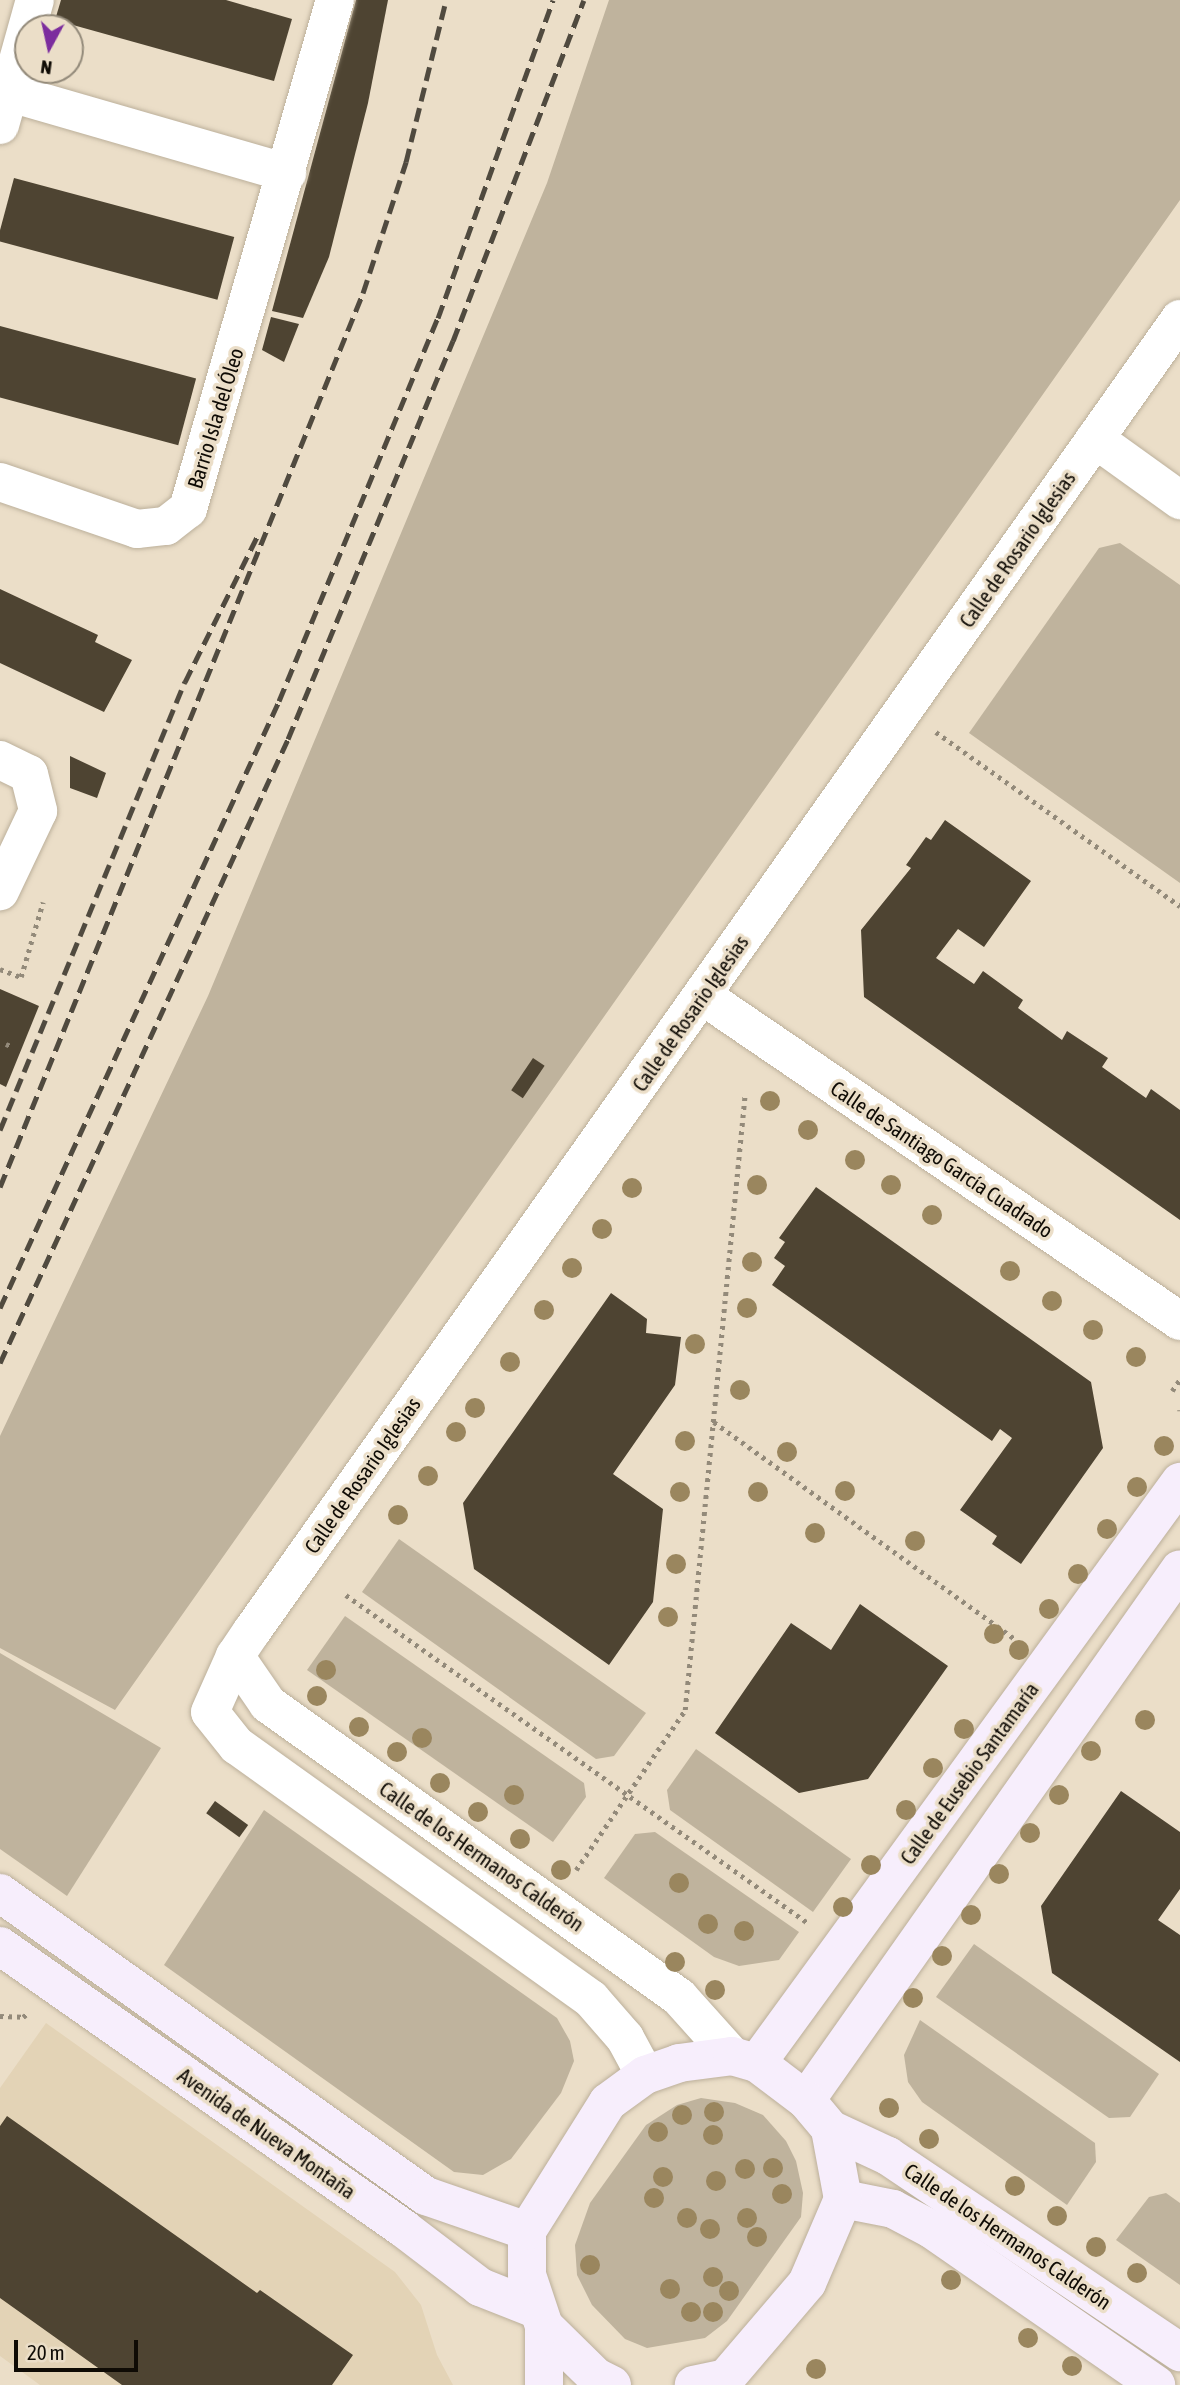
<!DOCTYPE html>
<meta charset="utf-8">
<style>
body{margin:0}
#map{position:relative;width:1180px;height:2385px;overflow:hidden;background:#ebdec8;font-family:"Asap Condensed",sans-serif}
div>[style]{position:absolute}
.built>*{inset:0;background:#e3d3b6}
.green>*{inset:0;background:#bfb39d}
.building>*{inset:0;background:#4e4432;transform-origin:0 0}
.path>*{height:4.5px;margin-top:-2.25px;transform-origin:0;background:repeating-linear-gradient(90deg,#938a7a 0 3.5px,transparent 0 8.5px)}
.roads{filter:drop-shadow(0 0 2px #bcb09b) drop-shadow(0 0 2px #bcb09b)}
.minor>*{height:38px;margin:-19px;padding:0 19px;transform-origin:19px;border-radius:19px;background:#fff}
.secondary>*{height:38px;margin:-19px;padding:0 19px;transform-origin:19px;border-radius:19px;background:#f7eefc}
.rail>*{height:5px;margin-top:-2.5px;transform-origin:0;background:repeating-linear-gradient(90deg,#504a3f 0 14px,transparent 0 21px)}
.trees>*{width:20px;height:20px;margin:-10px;border-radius:50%;background:#9a865e}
span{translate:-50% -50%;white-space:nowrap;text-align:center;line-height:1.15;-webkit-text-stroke:7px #ebdec8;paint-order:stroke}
.street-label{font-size:21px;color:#0f0b05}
.north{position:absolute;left:14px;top:14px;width:70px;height:70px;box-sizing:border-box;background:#ebdec8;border:2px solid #938a7a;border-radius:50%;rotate:188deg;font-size:19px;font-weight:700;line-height:28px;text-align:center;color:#0f0b05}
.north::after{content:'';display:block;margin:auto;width:24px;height:32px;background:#7c2d9e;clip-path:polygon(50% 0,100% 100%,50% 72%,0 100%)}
.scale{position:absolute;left:14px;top:2340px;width:124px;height:32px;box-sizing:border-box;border:4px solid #0f0b05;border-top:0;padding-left:9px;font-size:21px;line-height:24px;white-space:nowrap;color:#0f0b05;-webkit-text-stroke:5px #ebdec8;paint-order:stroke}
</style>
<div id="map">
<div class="built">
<i style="clip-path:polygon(46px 2023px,395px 2272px,421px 2305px,437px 2355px,453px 2385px,40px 2385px,0 2356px,0 2088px)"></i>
</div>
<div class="green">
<i style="clip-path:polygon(609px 0,1180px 0,1180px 200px,115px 1710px,0 1648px,0 1436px,208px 996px,547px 183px)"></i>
<i style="clip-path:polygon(1120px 543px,1180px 585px,1180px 883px,969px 733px,1099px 548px)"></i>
<i style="clip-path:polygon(399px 1539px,646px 1713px,614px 1756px,596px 1759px,362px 1592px)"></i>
<i style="clip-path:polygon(345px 1616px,584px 1783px,586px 1797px,553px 1842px,307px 1670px)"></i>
<i style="clip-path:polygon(0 1653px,161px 1748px,67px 1896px,0 1849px)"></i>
<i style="clip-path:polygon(696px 1749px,851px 1859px,813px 1912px,670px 1810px,667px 1790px)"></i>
<i style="clip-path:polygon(264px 1810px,557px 2018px,570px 2041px,574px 2061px,561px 2093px,511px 2159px,483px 2175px,454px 2172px,164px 1965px)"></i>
<i style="clip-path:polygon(655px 1832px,799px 1932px,779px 1960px,739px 1966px,714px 1957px,604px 1878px,635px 1834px)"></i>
<i style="clip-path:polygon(974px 1944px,1159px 2074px,1130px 2117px,1109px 2118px,936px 1997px)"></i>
<i style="clip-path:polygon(920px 2020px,1095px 2143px,1096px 2162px,1067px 2205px,922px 2102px,908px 2082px,904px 2055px)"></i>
<i style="clip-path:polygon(701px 2098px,735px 2103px,763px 2115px,786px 2141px,796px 2161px,803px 2193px,801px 2217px,727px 2321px,705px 2338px,647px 2348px,625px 2339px,592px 2305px,577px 2275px,575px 2245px,590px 2203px,646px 2125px,677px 2105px)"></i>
<i style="clip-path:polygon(1166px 2193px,1180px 2203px,1180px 2285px,1116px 2240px,1149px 2197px)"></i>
</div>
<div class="building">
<i style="clip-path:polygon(61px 0,226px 0,292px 19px,274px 81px,55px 20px)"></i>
<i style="clip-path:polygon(356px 0,388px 0,368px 103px,329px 257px,303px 318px,272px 311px)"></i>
<i style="left:14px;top:178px;width:228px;height:65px;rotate:15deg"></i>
<i style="clip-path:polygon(271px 317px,299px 324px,284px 362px,262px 350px)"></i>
<i style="left:0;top:326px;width:203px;height:69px;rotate:15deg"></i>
<i style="clip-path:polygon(0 589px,98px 635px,95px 642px,132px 660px,104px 712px,0 663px)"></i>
<i style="clip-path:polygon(70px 756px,106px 773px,97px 798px,70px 788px)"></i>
<i style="clip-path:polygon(945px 820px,1031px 881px,984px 947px,958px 929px,936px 958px,974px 984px,983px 971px,1023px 1000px,1018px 1008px,1062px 1040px,1067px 1031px,1108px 1058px,1102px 1067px,1146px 1098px,1151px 1089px,1180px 1110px,1180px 1220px,864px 997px,861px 930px,911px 868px,906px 865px,926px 837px,931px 840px)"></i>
<i style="clip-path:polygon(0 989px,39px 1006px,6px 1087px,0 1084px)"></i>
<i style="left:533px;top:1058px;width:14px;height:39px;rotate:34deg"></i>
<i style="clip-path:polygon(816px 1187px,1091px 1382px,1103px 1448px,1021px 1564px,992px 1544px,997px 1536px,960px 1510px,1012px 1438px,1000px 1429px,992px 1441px,772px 1285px,785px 1266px,774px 1258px,785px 1242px,779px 1238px)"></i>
<i style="clip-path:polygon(611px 1293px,647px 1319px,646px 1333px,681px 1337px,675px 1385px,613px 1474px,663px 1509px,653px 1602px,609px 1665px,474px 1569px,463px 1503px)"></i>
<i style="clip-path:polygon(860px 1604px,948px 1666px,868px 1779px,799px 1793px,715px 1733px,791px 1623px,831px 1650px)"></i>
<i style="clip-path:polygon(1121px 1791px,1180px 1832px,1180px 1889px,1158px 1920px,1180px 1935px,1180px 2062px,1052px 1973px,1041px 1906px)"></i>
<i style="left:215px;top:1801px;width:41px;height:15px;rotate:36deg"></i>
<i style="clip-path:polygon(7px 2116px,257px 2293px,260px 2290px,353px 2355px,332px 2385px,122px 2385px,0 2298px,0 2126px)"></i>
</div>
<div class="path">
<i style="left:936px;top:732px;width:300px;rotate:35.5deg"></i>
<i style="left:0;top:969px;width:22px;rotate:21deg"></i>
<i style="left:21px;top:977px;width:78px;rotate:-73.7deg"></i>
<i style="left:6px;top:1044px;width:5px;rotate:22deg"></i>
<i style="left:1172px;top:1391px;width:14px;rotate:-56deg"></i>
<i style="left:1180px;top:1410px;width:1px;rotate:90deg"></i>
<i style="left:714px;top:1422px;width:372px;rotate:35.8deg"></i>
<i style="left:346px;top:1595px;width:567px;rotate:35.37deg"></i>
<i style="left:576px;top:1870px;width:194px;rotate:-55.7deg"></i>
<i style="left:685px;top:1710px;width:619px;rotate:-84.44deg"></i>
<i style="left:0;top:2016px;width:23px;rotate:2deg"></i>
<i style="left:23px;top:2017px;width:6px;rotate:-39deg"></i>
</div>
<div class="roads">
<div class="minor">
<i style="left:0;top:90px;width:299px;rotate:16.1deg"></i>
<i style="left:0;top:125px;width:130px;rotate:-74.4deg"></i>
<i style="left:1095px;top:439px;width:105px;rotate:35.7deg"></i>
<i style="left:0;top:482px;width:145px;rotate:18.9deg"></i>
<i style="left:137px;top:529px;width:29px;rotate:-6deg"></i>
<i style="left:166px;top:526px;width:28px;rotate:-38deg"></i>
<i style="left:188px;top:509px;width:530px;rotate:-73.89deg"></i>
<i style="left:0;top:760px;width:32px;rotate:26deg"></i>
<i style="left:29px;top:774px;width:38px;rotate:76deg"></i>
<i style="left:38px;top:811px;width:89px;rotate:115.4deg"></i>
<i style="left:703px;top:996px;width:577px;rotate:34.27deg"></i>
<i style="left:235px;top:1656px;width:58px;rotate:55.5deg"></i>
<i style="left:268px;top:1704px;width:505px;rotate:35.48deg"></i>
<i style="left:679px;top:1997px;width:79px;rotate:48.1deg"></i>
<i style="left:645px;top:2075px;width:42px;rotate:-118.4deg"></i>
<i style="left:625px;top:2038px;width:52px;rotate:-131.1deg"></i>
<i style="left:591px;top:1999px;width:435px;rotate:-144.4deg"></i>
<i style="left:237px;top:1746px;width:43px;rotate:-128.5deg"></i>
<i style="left:210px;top:1712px;width:61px;rotate:-65.9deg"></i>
<i style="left:235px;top:1656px;width:30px;rotate:-56deg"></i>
<i style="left:252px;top:1631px;width:1607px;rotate:-54.73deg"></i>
</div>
<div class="secondary">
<i style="left:0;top:1893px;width:523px;rotate:35.42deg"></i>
<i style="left:426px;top:2196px;width:107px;rotate:19.1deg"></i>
<i style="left:0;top:1946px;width:493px;rotate:35deg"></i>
<i style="left:404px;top:2229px;width:96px;rotate:37.3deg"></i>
<i style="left:480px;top:2287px;width:62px;rotate:21.6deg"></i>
<i style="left:757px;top:2063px;width:719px;rotate:-53.94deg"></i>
<i style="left:806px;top:2100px;width:649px;rotate:-54.84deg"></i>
<i style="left:830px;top:2129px;width:64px;rotate:25deg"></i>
<i style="left:888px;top:2156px;width:352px;rotate:33.9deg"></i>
<i style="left:843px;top:2199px;width:51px;rotate:11.3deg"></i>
<i style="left:893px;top:2209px;width:43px;rotate:27.8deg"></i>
<i style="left:931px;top:2229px;width:274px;rotate:34.7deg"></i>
<i style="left:544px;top:2326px;width:59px;rotate:90deg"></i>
<i style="left:612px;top:2385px;width:18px;rotate:-153deg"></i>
<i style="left:596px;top:2377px;width:73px;rotate:-135.6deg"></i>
<i style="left:544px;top:2326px;width:54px;rotate:-108.4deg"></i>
<i style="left:527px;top:2275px;width:44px;rotate:-90deg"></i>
<i style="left:527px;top:2231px;width:152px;rotate:-57.9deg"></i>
<i style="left:608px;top:2102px;width:46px;rotate:-36.1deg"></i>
<i style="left:645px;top:2075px;width:36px;rotate:-19deg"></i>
<i style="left:679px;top:2063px;width:53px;rotate:-7.5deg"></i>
<i style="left:732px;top:2056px;width:26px;rotate:16deg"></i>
<i style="left:757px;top:2063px;width:61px;rotate:37.1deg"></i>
<i style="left:806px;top:2100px;width:38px;rotate:50deg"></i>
<i style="left:830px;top:2129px;width:71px;rotate:79.5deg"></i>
<i style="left:843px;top:2199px;width:91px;rotate:113.2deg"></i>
<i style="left:807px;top:2283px;width:125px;rotate:130.5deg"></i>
<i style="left:726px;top:2378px;width:33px;rotate:168deg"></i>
</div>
</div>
<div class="rail">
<i style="left:0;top:1130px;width:485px;rotate:-67.6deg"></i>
<i style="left:185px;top:682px;width:162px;rotate:-63.6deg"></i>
<i style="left:0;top:1187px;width:965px;rotate:-67.9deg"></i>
<i style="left:363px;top:293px;width:138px;rotate:-71.8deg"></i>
<i style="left:406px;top:162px;width:167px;rotate:-76.1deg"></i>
<i style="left:0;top:1308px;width:668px;rotate:-65.31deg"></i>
<i style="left:279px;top:701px;width:415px;rotate:-67.5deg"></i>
<i style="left:438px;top:318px;width:338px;rotate:-70.1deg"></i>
<i style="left:0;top:1363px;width:687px;rotate:-65.22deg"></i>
<i style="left:288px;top:739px;width:431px;rotate:-67.5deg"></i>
<i style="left:453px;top:341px;width:365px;rotate:-69deg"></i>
</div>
<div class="trees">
<i style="left:770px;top:1101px"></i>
<i style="left:808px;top:1130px"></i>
<i style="left:855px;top:1160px"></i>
<i style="left:757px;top:1185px"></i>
<i style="left:891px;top:1185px"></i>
<i style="left:632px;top:1188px"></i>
<i style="left:932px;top:1215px"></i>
<i style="left:602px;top:1229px"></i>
<i style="left:752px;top:1262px"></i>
<i style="left:572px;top:1268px"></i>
<i style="left:1010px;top:1271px"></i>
<i style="left:1052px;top:1301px"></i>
<i style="left:747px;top:1308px"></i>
<i style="left:544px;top:1310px"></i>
<i style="left:1093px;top:1330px"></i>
<i style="left:695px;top:1344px"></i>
<i style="left:1136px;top:1357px"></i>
<i style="left:510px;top:1362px"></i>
<i style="left:740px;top:1390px"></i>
<i style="left:475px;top:1408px"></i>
<i style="left:456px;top:1432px"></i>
<i style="left:685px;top:1441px"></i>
<i style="left:1164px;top:1446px"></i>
<i style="left:787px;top:1452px"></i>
<i style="left:428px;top:1476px"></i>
<i style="left:1137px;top:1487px"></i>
<i style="left:845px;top:1491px"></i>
<i style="left:680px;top:1492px"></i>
<i style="left:758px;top:1492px"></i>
<i style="left:398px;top:1515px"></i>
<i style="left:1107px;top:1529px"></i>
<i style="left:815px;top:1533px"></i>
<i style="left:915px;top:1541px"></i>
<i style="left:676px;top:1564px"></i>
<i style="left:1078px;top:1574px"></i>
<i style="left:1049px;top:1609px"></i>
<i style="left:668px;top:1617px"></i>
<i style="left:994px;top:1634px"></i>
<i style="left:1019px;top:1650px"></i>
<i style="left:326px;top:1670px"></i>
<i style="left:317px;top:1696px"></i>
<i style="left:1145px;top:1720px"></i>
<i style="left:359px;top:1727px"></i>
<i style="left:964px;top:1729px"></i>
<i style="left:422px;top:1738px"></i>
<i style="left:1091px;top:1751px"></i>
<i style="left:397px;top:1752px"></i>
<i style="left:933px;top:1768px"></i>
<i style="left:440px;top:1783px"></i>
<i style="left:514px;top:1795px"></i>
<i style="left:1059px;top:1795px"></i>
<i style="left:906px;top:1810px"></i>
<i style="left:478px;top:1812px"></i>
<i style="left:1030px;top:1833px"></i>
<i style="left:520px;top:1839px"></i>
<i style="left:871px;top:1865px"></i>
<i style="left:561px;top:1870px"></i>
<i style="left:999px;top:1874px"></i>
<i style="left:679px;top:1883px"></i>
<i style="left:843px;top:1907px"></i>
<i style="left:971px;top:1915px"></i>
<i style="left:708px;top:1924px"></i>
<i style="left:744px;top:1931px"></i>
<i style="left:942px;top:1956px"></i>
<i style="left:675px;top:1962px"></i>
<i style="left:715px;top:1990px"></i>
<i style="left:913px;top:1998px"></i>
<i style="left:889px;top:2108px"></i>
<i style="left:714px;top:2112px"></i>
<i style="left:682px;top:2115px"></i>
<i style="left:658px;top:2132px"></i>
<i style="left:713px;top:2135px"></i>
<i style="left:929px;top:2139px"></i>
<i style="left:773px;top:2168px"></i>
<i style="left:745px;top:2169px"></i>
<i style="left:663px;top:2177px"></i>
<i style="left:716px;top:2181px"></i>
<i style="left:1015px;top:2186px"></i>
<i style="left:782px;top:2194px"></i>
<i style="left:654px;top:2198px"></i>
<i style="left:1057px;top:2216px"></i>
<i style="left:687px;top:2218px"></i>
<i style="left:747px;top:2218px"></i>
<i style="left:710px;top:2229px"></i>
<i style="left:757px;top:2237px"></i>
<i style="left:1096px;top:2247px"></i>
<i style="left:590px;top:2265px"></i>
<i style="left:1137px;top:2273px"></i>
<i style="left:713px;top:2277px"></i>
<i style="left:951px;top:2280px"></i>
<i style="left:670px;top:2289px"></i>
<i style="left:729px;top:2291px"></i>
<i style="left:691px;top:2312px"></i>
<i style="left:713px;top:2312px"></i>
<i style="left:1028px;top:2338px"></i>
<i style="left:1072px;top:2366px"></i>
<i style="left:816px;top:2369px"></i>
</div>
<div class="street-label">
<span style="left:215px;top:418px;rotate:-73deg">Barrio Isla del Óleo</span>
<span style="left:1017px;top:549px;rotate:-55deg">Calle de Rosario Iglesias</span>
<span style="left:690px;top:1013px;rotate:-55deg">Calle de Rosario Iglesias</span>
<span style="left:942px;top:1159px;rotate:34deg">Calle de Santiago García Cuadrado</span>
<span style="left:362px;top:1475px;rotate:-55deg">Calle de Rosario Iglesias</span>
<span style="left:969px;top:1773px;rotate:-54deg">Calle de Eusebio Santamaría</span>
<span style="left:482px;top:1856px;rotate:35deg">Calle de los Hermanos Calderón</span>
<span style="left:267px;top:2133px;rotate:35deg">Avenida de Nueva Montaña</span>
<span style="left:1008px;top:2236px;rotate:34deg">Calle de los Hermanos Calderón</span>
</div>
<div class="north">N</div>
<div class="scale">20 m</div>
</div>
